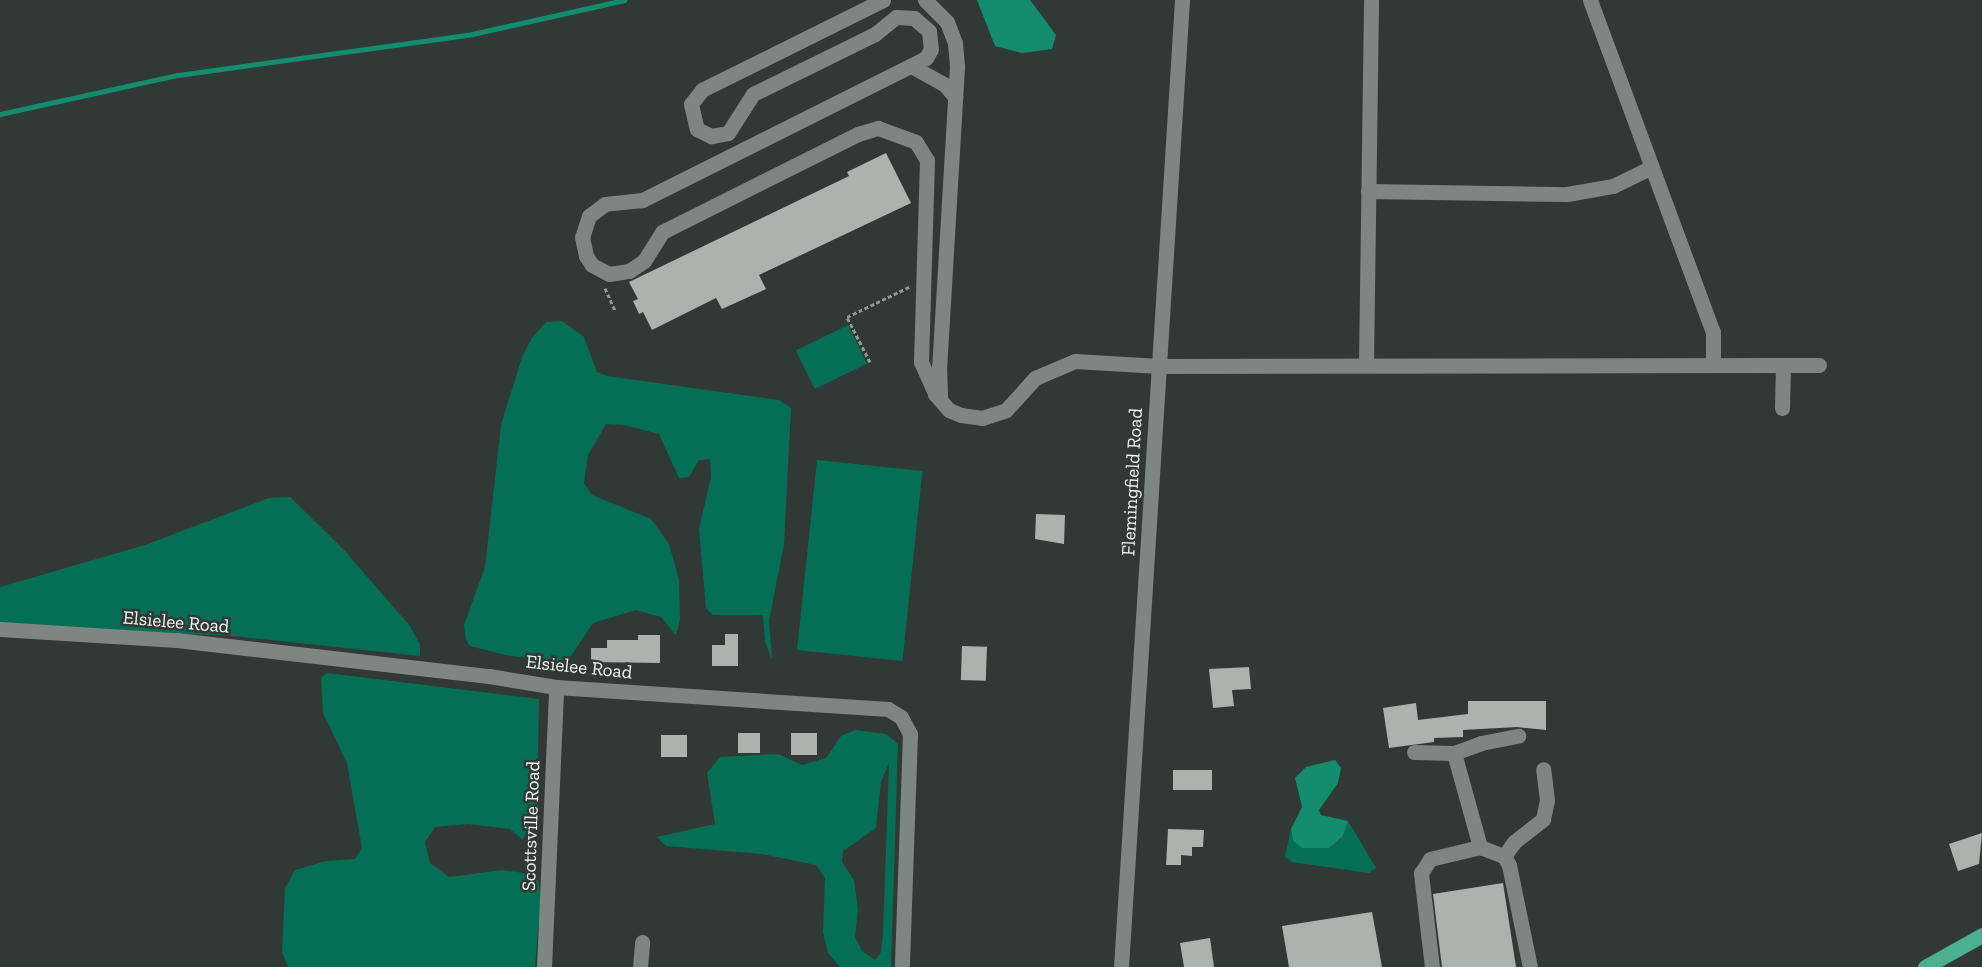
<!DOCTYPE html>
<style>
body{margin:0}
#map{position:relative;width:1982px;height:967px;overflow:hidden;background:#313936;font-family:"Zilla Slab",serif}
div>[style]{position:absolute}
.green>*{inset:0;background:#056f56;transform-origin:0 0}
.water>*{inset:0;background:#148c6e}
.stream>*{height:5px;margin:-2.5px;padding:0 2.5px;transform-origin:2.5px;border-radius:2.5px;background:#148c6e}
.building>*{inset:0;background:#a9b4af;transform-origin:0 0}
.path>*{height:3px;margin-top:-1.5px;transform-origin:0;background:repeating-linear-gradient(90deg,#919895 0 4px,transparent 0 6.5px)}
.minor>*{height:15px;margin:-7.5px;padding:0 7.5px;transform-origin:7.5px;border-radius:7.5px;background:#7c8682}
.highway>*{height:15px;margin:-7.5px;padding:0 7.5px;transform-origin:7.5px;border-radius:7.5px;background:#4baf90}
span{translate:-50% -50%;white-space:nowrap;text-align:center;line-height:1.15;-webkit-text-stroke:5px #313936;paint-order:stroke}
.street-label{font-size:19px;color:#f0f6f3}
</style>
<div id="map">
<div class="green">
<i style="clip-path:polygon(562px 321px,584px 337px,597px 372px,607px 376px,779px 400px,791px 408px,784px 544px,769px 621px,772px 660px,765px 642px,763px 615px,713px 615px,706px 608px,699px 529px,711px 477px,710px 459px,699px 460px,689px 477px,679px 478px,659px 434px,624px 425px,606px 424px,588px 455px,584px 483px,592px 495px,651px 519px,669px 544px,679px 580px,680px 619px,676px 635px,661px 617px,636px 610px,593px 623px,571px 656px,561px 662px,505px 655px,470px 646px,466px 640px,464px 625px,485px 567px,501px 425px,522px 357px,532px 338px,546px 322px)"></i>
<i style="left:848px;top:325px;width:43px;height:58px;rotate:64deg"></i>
<i style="left:817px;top:460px;width:106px;height:191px;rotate:6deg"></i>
<i style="clip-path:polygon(290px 497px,344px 550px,410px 626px,420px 645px,420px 656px,233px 636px,0 625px,0 587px,145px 545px,269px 498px)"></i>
<i style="clip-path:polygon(327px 673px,539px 699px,537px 807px,523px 840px,510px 829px,468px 824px,435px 827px,425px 842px,430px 863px,449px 877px,502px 870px,537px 875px,541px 897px,535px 967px,288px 967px,282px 952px,285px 888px,295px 870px,326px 861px,355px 859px,362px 848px,347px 763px,323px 713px,321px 678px)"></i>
<i style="clip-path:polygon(evenodd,855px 730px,886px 734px,898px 744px,891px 967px,840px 967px,828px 953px,823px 932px,825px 878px,816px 865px,762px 854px,666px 846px,657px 837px,715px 824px,707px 773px,720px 757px,778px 754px,802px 765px,826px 758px,841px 736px,855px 730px,889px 763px,883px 933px,881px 952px,875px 960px,862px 951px,855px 937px,858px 909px,854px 880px,842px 862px,843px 851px,876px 828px,881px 782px,889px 763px)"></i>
<i style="clip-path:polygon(1348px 821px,1376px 868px,1369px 873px,1292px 862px,1285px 857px,1291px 829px,1293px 841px,1302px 848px,1329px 848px,1343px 836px)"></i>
</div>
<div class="water">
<i style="clip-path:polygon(977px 0,1030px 0,1056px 35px,1052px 49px,1022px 53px,995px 46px)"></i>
<i style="clip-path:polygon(1335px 760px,1341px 768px,1338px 783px,1319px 810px,1321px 815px,1348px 821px,1343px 836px,1329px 848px,1302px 848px,1293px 841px,1291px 829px,1302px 807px,1295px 778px,1306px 767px)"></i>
</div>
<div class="stream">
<i style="left:0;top:114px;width:182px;rotate:-12.4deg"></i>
<i style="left:178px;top:75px;width:297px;rotate:-7.9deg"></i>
<i style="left:472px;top:34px;width:156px;rotate:-12.6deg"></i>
</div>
<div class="building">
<i style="clip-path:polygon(886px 153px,911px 203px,759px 275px,766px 289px,722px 309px,716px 298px,652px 330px,643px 312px,639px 314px,633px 301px,638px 299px,629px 282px,849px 176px,847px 172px)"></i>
<i style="clip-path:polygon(1036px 514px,1065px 515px,1064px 544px,1035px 539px)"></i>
<i style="clip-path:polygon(725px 634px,738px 634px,738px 666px,712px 666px,712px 645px,725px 645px)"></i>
<i style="clip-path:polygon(638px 635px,660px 635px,660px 663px,591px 662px,591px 648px,607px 648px,607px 640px,638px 640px)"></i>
<i style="left:962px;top:646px;width:25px;height:34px;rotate:2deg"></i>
<i style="clip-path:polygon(1249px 667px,1251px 689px,1232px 690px,1234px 706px,1213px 708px,1209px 669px)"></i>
<i style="clip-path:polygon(1468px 701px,1546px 701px,1546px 730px,1517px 727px,1463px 730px,1463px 737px,1434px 738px,1434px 742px,1389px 748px,1383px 708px,1416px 703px,1418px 720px,1468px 714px)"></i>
<i style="left:738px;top:733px;width:22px;height:20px"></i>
<i style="left:791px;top:733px;width:26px;height:22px"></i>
<i style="left:661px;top:735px;width:26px;height:22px"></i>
<i style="left:1173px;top:770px;width:39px;height:20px"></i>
<i style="clip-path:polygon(1168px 829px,1204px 830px,1203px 847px,1192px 847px,1192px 856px,1181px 855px,1181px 865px,1166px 865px)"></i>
<i style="clip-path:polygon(1982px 833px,1979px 864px,1958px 871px,1949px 844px)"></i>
<i style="clip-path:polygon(1503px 883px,1516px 967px,1442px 967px,1433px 894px)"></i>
<i style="clip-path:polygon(1372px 912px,1382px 967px,1289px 967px,1282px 926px)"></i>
<i style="clip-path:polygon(1210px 938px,1214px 967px,1184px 967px,1180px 943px)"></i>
</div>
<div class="path">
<i style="left:605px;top:288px;width:24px;rotate:66deg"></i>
<i style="left:870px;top:362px;width:51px;rotate:-117.1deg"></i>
<i style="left:847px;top:317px;width:69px;rotate:-25.8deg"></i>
</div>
<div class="minor">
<i style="left:883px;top:0;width:202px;rotate:153.6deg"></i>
<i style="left:702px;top:90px;width:18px;rotate:128deg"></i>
<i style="left:691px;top:104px;width:26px;rotate:77deg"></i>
<i style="left:697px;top:129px;width:16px;rotate:27deg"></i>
<i style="left:711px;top:136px;width:17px;rotate:-10deg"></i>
<i style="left:728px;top:133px;width:46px;rotate:-57.3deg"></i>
<i style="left:753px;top:94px;width:136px;rotate:-26.2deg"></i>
<i style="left:875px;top:34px;width:27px;rotate:-39deg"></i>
<i style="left:896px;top:17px;width:18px;rotate:3deg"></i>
<i style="left:914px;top:18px;width:20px;rotate:41deg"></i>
<i style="left:929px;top:31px;width:18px;rotate:84deg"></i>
<i style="left:931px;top:49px;width:10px;rotate:119deg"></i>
<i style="left:926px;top:58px;width:318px;rotate:153.4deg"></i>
<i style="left:642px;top:200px;width:37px;rotate:174deg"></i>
<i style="left:605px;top:204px;width:20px;rotate:143deg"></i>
<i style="left:589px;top:216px;width:22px;rotate:108deg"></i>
<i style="left:582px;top:237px;width:19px;rotate:78deg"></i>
<i style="left:586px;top:256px;width:11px;rotate:56deg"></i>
<i style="left:592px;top:265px;width:19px;rotate:28deg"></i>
<i style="left:609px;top:274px;width:20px;rotate:-9deg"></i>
<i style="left:629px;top:271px;width:18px;rotate:-34deg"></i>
<i style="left:644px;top:261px;width:34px;rotate:-58deg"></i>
<i style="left:662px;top:232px;width:219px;rotate:-26.6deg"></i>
<i style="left:858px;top:134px;width:21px;rotate:-17deg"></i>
<i style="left:878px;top:128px;width:40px;rotate:20.2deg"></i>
<i style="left:916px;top:142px;width:21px;rotate:59deg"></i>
<i style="left:927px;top:160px;width:202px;rotate:91.7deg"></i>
<i style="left:921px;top:362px;width:35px;rotate:66deg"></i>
<i style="left:935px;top:394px;width:21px;rotate:49deg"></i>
<i style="left:949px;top:410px;width:13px;rotate:23deg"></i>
<i style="left:961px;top:415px;width:21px;rotate:8deg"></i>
<i style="left:982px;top:418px;width:25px;rotate:-18deg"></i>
<i style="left:1006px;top:410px;width:43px;rotate:-47.8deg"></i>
<i style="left:1035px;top:378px;width:43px;rotate:-23deg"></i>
<i style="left:1075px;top:361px;width:84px;rotate:3.4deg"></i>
<i style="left:1159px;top:366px;width:660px;rotate:-0.09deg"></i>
<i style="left:925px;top:0;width:31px;rotate:45deg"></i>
<i style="left:947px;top:22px;width:22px;rotate:69deg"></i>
<i style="left:955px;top:43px;width:24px;rotate:85deg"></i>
<i style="left:957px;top:67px;width:300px;rotate:93.4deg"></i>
<i style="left:939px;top:366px;width:33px;rotate:88deg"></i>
<i style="left:1590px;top:0;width:354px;rotate:69.7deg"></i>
<i style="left:1713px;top:332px;width:33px;rotate:90deg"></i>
<i style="left:913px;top:67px;width:37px;rotate:29deg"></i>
<i style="left:945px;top:85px;width:16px;rotate:50deg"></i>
<i style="left:1368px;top:191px;width:199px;rotate:0.9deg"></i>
<i style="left:1567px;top:194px;width:47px;rotate:-9.9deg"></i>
<i style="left:1613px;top:186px;width:41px;rotate:-25.9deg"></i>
<i style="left:1366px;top:363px;width:363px;rotate:-89.2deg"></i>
<i style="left:1782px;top:408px;width:43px;rotate:-88.7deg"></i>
<i style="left:0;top:629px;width:177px;rotate:3.6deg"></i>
<i style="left:177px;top:640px;width:314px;rotate:6.6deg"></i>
<i style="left:489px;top:676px;width:68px;rotate:9.3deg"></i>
<i style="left:556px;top:687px;width:333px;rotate:3.8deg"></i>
<i style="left:888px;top:709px;width:15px;rotate:32deg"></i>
<i style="left:901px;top:717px;width:19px;rotate:62deg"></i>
<i style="left:910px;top:734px;width:233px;rotate:92deg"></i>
<i style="left:1414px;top:752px;width:40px;rotate:1.4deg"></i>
<i style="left:1454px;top:753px;width:98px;rotate:74.5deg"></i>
<i style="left:1454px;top:753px;width:29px;rotate:-20deg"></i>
<i style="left:1481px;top:743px;width:38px;rotate:-11deg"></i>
<i style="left:1504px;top:856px;width:17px;rotate:-54deg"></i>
<i style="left:1514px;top:842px;width:37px;rotate:-38deg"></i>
<i style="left:1543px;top:819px;width:19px;rotate:-78deg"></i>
<i style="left:1547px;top:800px;width:31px;rotate:-97deg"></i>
<i style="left:544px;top:967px;width:280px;rotate:-87.5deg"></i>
<i style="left:640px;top:967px;width:25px;rotate:-85deg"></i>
<i style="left:1121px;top:967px;width:969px;rotate:-86.39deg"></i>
<i style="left:1432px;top:967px;width:95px;rotate:-96.7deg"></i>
<i style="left:1421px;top:873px;width:17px;rotate:-57deg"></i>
<i style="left:1430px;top:859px;width:51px;rotate:-13.5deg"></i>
<i style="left:1480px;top:847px;width:26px;rotate:21deg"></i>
<i style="left:1504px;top:856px;width:10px;rotate:61deg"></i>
<i style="left:1509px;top:865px;width:104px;rotate:78.4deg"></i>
</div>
<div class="highway">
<i style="left:1925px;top:967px;width:65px;rotate:-29.3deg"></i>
</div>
<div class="street-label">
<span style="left:1132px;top:482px;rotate:-87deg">Flemingfield Road</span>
<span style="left:176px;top:622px;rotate:5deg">Elsielee Road</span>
<span style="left:579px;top:667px;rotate:6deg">Elsielee Road</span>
<span style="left:531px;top:826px;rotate:-88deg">Scottsville Road</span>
</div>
</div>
